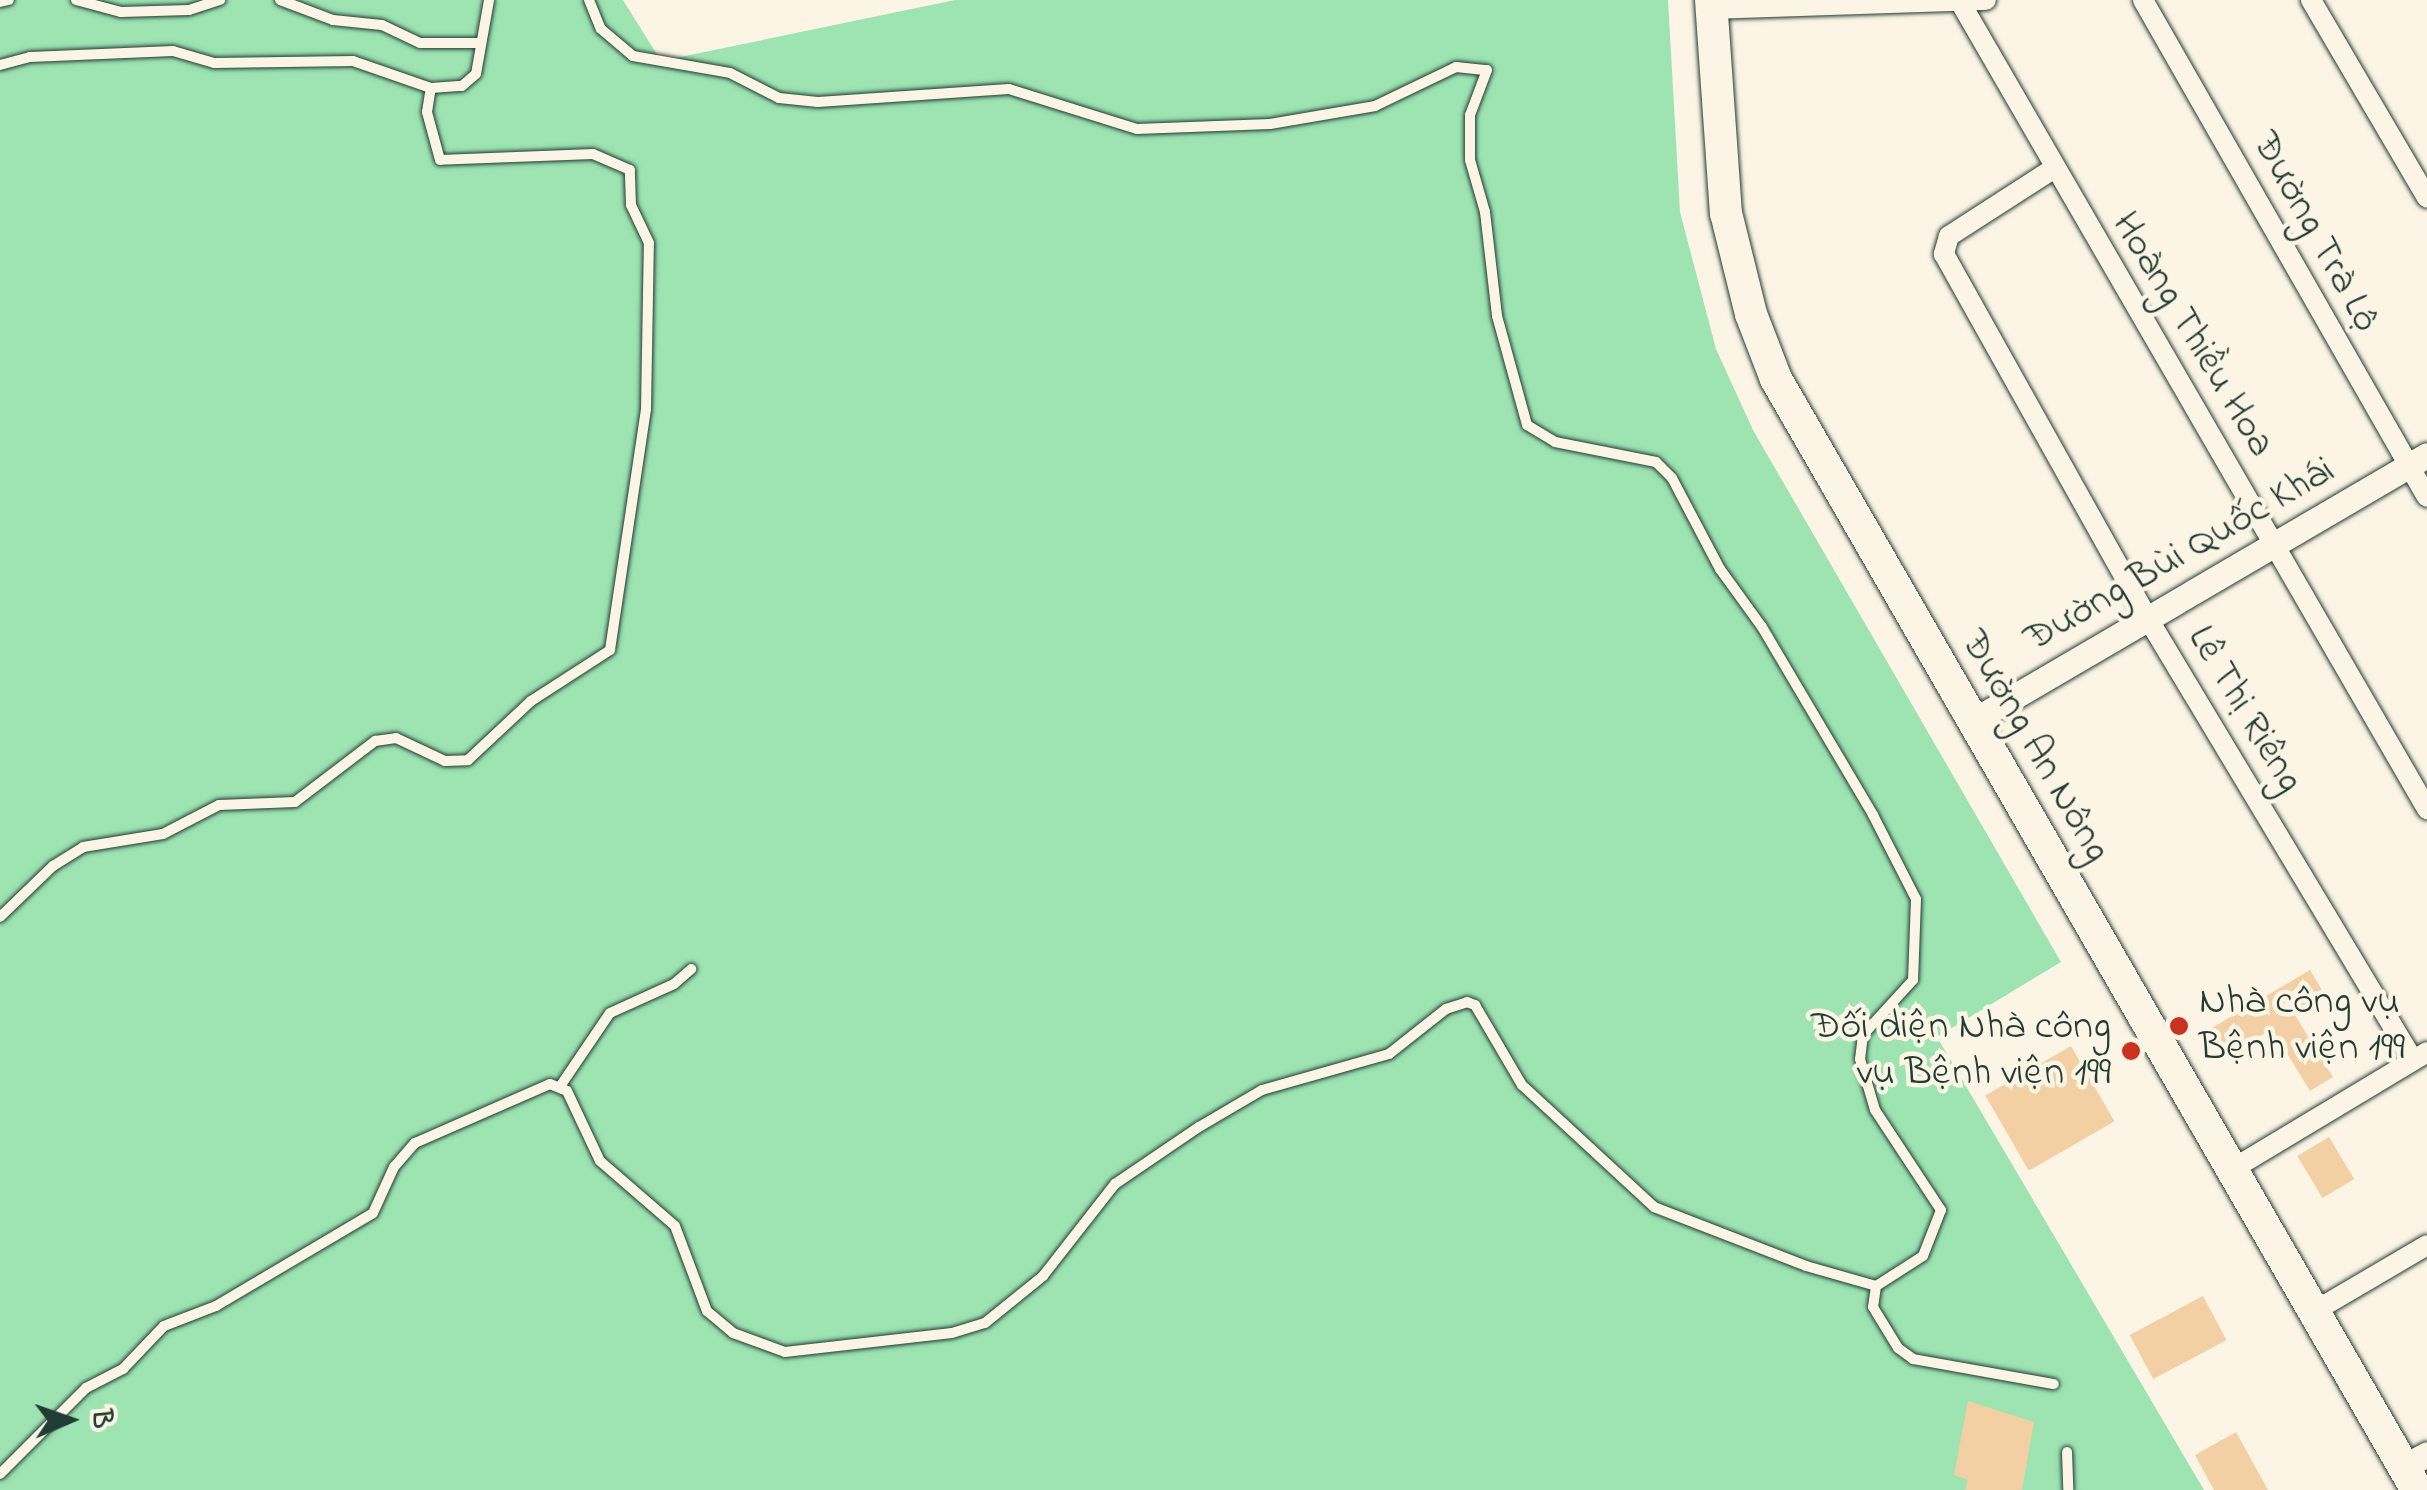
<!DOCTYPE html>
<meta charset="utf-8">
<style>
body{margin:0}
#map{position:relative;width:2427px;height:1490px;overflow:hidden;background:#fcf5e5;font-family:"Indie Flower",sans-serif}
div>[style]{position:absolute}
.green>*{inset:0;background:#9de4b2}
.building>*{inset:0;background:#f3cfa4;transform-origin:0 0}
.roads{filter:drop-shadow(0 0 2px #1f3d34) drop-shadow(0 0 2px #1f3d34)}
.service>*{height:10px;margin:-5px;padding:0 5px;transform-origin:5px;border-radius:5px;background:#fcf5e5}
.minor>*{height:20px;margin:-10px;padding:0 10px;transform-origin:10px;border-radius:10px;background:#fcf5e5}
.tertiary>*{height:25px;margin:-12.5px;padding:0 12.5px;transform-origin:12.5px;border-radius:12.5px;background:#fcf5e5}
.primary>*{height:32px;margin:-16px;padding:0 16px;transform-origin:16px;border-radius:16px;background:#fcf5e5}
.dots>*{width:28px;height:28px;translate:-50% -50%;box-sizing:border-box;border:5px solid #fcf5e5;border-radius:50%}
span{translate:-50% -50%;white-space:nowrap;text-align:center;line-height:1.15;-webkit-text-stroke:9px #fcf5e5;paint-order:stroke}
.street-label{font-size:40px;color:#1f3d34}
.poi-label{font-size:40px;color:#1f3d34}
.left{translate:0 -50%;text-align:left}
.right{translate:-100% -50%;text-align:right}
.north{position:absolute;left:20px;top:1370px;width:100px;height:100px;-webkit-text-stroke:8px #fcf5e5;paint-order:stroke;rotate:88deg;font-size:28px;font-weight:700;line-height:40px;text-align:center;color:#1f3d34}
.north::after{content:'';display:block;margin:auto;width:35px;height:45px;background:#1f3d34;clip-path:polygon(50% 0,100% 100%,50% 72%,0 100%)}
</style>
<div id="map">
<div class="green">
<i style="clip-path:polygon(0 0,623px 0,661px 61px,955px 0,1668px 0,1680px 212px,1716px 349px,1753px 430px,2061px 962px,1937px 1037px,2204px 1490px,0 1490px)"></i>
</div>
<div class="building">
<i style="clip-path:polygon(2310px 970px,2326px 997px,2295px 1015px,2333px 1077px,2310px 1091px,2272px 1029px,2225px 1056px,2210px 1029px)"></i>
<i style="left:2071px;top:1046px;width:87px;height:99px;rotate:60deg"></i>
<i style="left:2329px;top:1137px;width:49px;height:37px;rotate:59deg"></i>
<i style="left:2203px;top:1296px;width:50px;height:83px;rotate:62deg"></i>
<i style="clip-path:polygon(1968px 1401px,2034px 1422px,2022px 1490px,1965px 1490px,1968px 1480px,1954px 1475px)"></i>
<i style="clip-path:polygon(2236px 1432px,2268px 1490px,2214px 1490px,2195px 1455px)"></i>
</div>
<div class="roads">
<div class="service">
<i style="left:76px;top:0;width:47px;rotate:14.9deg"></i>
<i style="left:121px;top:12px;width:68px;rotate:-1.7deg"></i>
<i style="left:189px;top:10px;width:33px;rotate:-18deg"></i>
<i style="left:280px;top:0;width:57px;rotate:20.7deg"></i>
<i style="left:333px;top:20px;width:49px;rotate:5.8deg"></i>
<i style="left:382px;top:25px;width:42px;rotate:25.3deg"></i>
<i style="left:420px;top:43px;width:59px"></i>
<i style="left:589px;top:0;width:31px;rotate:68deg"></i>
<i style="left:601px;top:29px;width:42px;rotate:40.2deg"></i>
<i style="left:633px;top:56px;width:98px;rotate:9.9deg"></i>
<i style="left:730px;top:73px;width:55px;rotate:27deg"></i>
<i style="left:779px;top:98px;width:39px;rotate:6deg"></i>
<i style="left:818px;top:102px;width:191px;rotate:-3.9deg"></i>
<i style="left:1009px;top:89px;width:134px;rotate:17.4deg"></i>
<i style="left:1137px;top:129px;width:133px;rotate:-2.2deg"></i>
<i style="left:1270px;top:124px;width:107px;rotate:-9.7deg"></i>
<i style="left:1375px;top:106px;width:90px;rotate:-25.7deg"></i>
<i style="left:1456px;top:67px;width:31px;rotate:6deg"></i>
<i style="left:1487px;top:70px;width:48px;rotate:110.7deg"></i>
<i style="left:1470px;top:115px;width:45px;rotate:90deg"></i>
<i style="left:1470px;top:160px;width:54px;rotate:73.9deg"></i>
<i style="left:1485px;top:212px;width:105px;rotate:83.4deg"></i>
<i style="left:1497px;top:316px;width:113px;rotate:74.6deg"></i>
<i style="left:1527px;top:425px;width:33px;rotate:31deg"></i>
<i style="left:1555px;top:442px;width:103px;rotate:11.2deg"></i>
<i style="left:1656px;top:462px;width:23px;rotate:45deg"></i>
<i style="left:1672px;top:478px;width:103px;rotate:62.2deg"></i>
<i style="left:1720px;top:569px;width:72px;rotate:54.1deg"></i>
<i style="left:1762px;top:627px;width:218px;rotate:59.4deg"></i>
<i style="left:1873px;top:815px;width:94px;rotate:62.9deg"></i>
<i style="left:1916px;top:899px;width:81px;rotate:92.1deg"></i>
<i style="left:1913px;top:980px;width:74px;rotate:132.3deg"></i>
<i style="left:1863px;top:1035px;width:24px;rotate:97deg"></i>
<i style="left:1860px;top:1059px;width:53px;rotate:73.6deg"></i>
<i style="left:1875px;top:1110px;width:120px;rotate:56.6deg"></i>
<i style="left:1941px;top:1210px;width:49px;rotate:111.4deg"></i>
<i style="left:1923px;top:1256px;width:56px;rotate:147.4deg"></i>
<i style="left:1876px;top:1286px;width:21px;rotate:98deg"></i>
<i style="left:1873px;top:1307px;width:48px;rotate:58.6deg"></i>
<i style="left:1898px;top:1348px;width:19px;rotate:36deg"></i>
<i style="left:1913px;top:1359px;width:143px;rotate:10.1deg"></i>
<i style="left:0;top:2px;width:9px;rotate:-13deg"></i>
<i style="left:0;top:65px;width:31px;rotate:-15deg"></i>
<i style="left:30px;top:57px;width:143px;rotate:-2.4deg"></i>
<i style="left:173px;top:51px;width:43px;rotate:16.3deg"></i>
<i style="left:214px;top:63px;width:139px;rotate:-0.8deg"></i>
<i style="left:353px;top:61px;width:83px;rotate:19.1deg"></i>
<i style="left:431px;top:88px;width:31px;rotate:-4deg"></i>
<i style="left:462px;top:86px;width:18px;rotate:-41deg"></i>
<i style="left:476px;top:74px;width:75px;rotate:-80deg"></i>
<i style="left:0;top:917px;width:74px;rotate:-43.9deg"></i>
<i style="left:53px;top:866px;width:36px;rotate:-32deg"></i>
<i style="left:83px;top:847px;width:81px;rotate:-9.2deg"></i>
<i style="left:163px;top:834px;width:63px;rotate:-27.4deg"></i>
<i style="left:219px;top:805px;width:76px;rotate:-2.3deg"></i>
<i style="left:295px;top:802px;width:101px;rotate:-37.3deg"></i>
<i style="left:375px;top:741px;width:21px;rotate:-8deg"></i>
<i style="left:396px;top:738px;width:54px;rotate:25.1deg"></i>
<i style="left:445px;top:761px;width:23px;rotate:-2deg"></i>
<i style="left:468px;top:760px;width:86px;rotate:-43.1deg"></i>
<i style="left:531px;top:701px;width:94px;rotate:-32.8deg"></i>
<i style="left:610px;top:650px;width:244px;rotate:-81.5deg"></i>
<i style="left:646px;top:409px;width:166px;rotate:-89deg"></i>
<i style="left:649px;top:243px;width:42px;rotate:-115.3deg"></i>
<i style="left:631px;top:205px;width:35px;rotate:-92deg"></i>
<i style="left:630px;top:170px;width:40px;rotate:-156.6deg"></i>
<i style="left:593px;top:154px;width:153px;rotate:177.8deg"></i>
<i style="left:440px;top:160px;width:50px;rotate:-105.2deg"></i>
<i style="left:427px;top:112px;width:24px;rotate:-81deg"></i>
<i style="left:561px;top:1085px;width:87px;rotate:-55.8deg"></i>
<i style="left:610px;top:1013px;width:70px;rotate:-24.4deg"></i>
<i style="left:674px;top:984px;width:23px;rotate:-41deg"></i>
<i style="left:2067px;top:1452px;width:38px;rotate:88deg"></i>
<i style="left:0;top:1474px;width:122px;rotate:-45deg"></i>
<i style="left:86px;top:1388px;width:42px;rotate:-27.2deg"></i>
<i style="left:123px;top:1369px;width:59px;rotate:-46.4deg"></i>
<i style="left:164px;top:1326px;width:56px;rotate:-21deg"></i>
<i style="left:216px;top:1306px;width:182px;rotate:-30.6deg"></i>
<i style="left:373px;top:1213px;width:51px;rotate:-65.5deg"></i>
<i style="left:394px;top:1167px;width:32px;rotate:-49deg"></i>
<i style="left:415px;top:1143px;width:147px;rotate:-23.6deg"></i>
<i style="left:550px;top:1084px;width:18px;rotate:22deg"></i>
<i style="left:567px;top:1091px;width:77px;rotate:64.8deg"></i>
<i style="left:600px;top:1161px;width:99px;rotate:40.9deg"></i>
<i style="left:675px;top:1226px;width:91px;rotate:69.4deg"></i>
<i style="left:707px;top:1311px;width:34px;rotate:40deg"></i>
<i style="left:733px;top:1333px;width:55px;rotate:20.1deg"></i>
<i style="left:785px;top:1352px;width:168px;rotate:-6.5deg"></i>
<i style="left:952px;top:1333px;width:34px;rotate:-17deg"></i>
<i style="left:985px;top:1323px;width:75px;rotate:-39deg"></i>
<i style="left:1043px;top:1276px;width:117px;rotate:-52deg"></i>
<i style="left:1115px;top:1184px;width:102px;rotate:-34.2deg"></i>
<i style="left:1199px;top:1127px;width:73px;rotate:-30.4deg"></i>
<i style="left:1262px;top:1090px;width:132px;rotate:-15.8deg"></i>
<i style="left:1389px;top:1054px;width:73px;rotate:-38.3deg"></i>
<i style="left:1446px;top:1009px;width:22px;rotate:-18deg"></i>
<i style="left:1467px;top:1002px;width:9px;rotate:21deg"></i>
<i style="left:1475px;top:1005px;width:93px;rotate:59.6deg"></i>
<i style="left:1522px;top:1085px;width:180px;rotate:42.7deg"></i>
<i style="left:1654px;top:1207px;width:163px;rotate:21.2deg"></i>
<i style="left:1806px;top:1266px;width:73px;rotate:15.9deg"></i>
</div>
<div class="minor">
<i style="left:1959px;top:0;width:935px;rotate:59.95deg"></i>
<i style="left:2143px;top:0;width:572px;rotate:60.26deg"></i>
<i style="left:2311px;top:0;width:229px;rotate:59.6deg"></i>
<i style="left:1712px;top:9px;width:274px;rotate:-1.9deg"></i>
<i style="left:2053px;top:169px;width:124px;rotate:147.2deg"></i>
<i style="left:1949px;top:236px;width:19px;rotate:106deg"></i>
<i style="left:1944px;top:254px;width:416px;rotate:60.8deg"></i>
<i style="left:2147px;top:617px;width:517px;rotate:59.02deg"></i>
<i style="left:2231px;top:1170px;width:229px;rotate:-31deg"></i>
<i style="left:2313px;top:1312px;width:132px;rotate:-30.4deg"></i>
</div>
<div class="tertiary">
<i style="left:1971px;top:722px;width:528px;rotate:-30.35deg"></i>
<i style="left:2403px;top:1467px;width:27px;rotate:-28deg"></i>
</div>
<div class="primary">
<i style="left:1711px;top:0;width:214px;rotate:86deg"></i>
<i style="left:1726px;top:213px;width:104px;rotate:76.1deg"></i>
<i style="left:1751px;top:314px;width:70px;rotate:69deg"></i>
<i style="left:1776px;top:379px;width:1283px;rotate:60.02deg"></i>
</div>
</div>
<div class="dots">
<i style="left:2179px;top:1026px;background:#c8321e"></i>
<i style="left:2131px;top:1051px;background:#c8321e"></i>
</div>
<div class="street-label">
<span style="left:2314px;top:232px;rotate:61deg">Đường Trà Lộ</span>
<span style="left:2192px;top:335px;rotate:59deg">Hoàng Thiều Hoa</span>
<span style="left:2180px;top:556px;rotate:-30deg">Đường Bùi Quốc Khái</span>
<span style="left:2244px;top:710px;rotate:59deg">Lê Thị Riêng</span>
<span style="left:2034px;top:747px;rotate:60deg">Đường An Nông</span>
</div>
<div class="poi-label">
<span class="left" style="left:2199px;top:1026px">Nhà công vụ<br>Bệnh viện 199</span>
<span class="right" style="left:2111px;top:1051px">Đối diện Nhà công<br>vụ Bệnh viện 199</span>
</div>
<div class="north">B</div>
</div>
